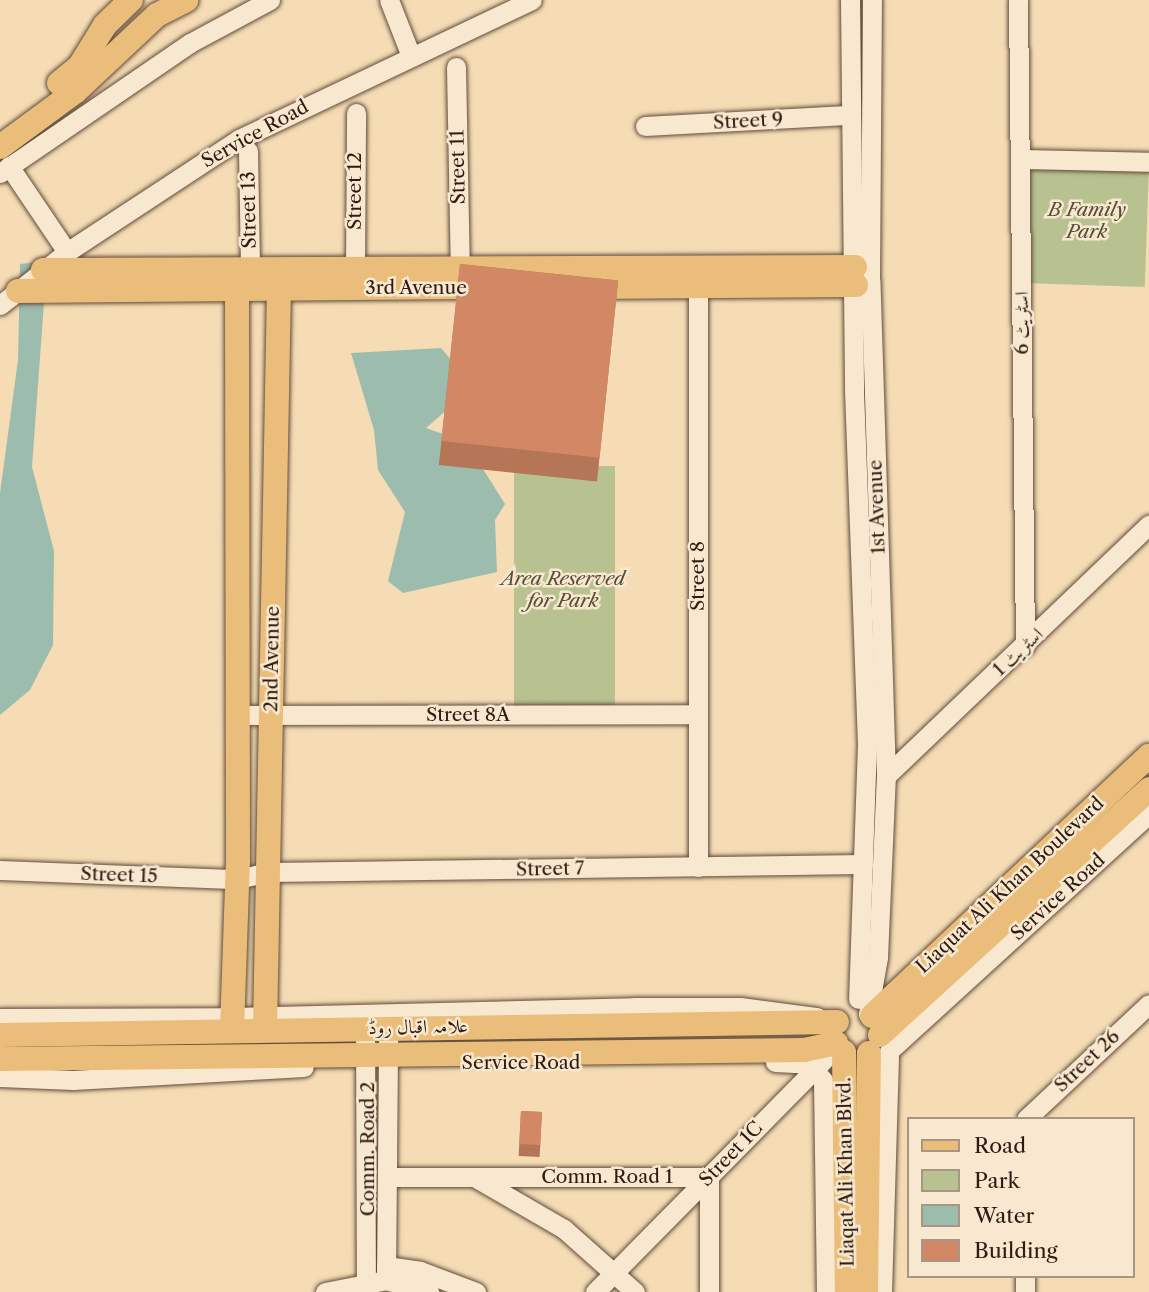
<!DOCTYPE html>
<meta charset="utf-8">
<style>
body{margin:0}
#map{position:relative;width:1149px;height:1292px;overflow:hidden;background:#f5dcb5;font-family:"Libre Caslon Text",Amiri,serif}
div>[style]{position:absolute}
.green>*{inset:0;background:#b8c190;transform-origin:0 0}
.water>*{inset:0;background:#9cbcae}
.roads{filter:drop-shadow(0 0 2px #604c3b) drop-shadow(0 0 2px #604c3b)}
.minor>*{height:19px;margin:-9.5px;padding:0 9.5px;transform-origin:9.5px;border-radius:9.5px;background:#f8e8cf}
.major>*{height:24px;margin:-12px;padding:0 12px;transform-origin:12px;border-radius:12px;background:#eabe7a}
.wall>*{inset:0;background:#b57557;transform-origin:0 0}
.building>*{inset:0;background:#d28865;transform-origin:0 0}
span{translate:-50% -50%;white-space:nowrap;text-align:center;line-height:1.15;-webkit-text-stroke:5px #f8e8cf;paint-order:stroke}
.street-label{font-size:19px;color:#2e1c12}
.park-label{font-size:19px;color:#574e38;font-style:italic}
.legend{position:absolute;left:907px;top:1117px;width:228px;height:161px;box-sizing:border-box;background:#f8e8cf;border:2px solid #a79683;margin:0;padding:9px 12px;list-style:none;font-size:21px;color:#2e1c12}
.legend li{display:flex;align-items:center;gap:14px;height:35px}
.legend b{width:35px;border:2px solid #a79683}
</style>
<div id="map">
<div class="green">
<i style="left:1029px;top:163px;width:120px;height:120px;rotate:2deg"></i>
<i style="left:514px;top:466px;width:101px;height:249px"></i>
</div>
<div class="water">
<i style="clip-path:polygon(47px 261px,32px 467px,54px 551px,53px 645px,30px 690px,0 715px,0 493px,18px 360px,20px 264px)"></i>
<i style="clip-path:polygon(441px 348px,474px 386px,426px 428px,466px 442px,505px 504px,495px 520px,497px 572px,403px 593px,388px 581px,405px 512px,378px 470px,374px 430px,351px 353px)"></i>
</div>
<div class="roads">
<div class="minor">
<i style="left:389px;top:0;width:60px;rotate:68.6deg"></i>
<i style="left:850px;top:0;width:390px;rotate:89.4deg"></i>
<i style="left:854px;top:390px;width:354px;rotate:87.9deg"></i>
<i style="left:867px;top:744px;width:255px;rotate:92deg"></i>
<i style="left:1018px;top:0;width:646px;rotate:89.38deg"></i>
<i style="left:456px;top:67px;width:201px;rotate:88.9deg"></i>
<i style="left:645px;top:126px;width:206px;rotate:-3.1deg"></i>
<i style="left:248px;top:151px;width:118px;rotate:89deg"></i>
<i style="left:1021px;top:159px;width:128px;rotate:1.3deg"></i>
<i style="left:9px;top:166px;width:104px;rotate:56deg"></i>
<i style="left:0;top:173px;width:230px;rotate:-34.4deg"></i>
<i style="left:190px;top:43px;width:91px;rotate:-28.3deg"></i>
<i style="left:355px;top:269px;width:156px;rotate:-89.6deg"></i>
<i style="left:0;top:305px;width:85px;rotate:-38.3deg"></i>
<i style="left:67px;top:252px;width:206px;rotate:-33.3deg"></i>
<i style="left:239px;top:139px;width:324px;rotate:-25.4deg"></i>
<i style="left:238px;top:715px;width:459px;rotate:-0.1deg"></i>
<i style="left:886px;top:776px;width:364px;rotate:-43.7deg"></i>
<i style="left:698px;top:867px;width:581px;rotate:-90deg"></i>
<i style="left:0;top:870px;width:238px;rotate:2.2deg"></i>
<i style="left:238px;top:879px;width:32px;rotate:-13deg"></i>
<i style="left:269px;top:872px;width:594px;rotate:-0.77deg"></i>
<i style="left:868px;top:1014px;width:58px;rotate:-80deg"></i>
<i style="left:878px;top:957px;width:181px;rotate:-87.5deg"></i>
<i style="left:886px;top:776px;width:496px;rotate:-91.8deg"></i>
<i style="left:870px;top:280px;width:280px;rotate:-89.6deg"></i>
<i style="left:365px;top:1015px;width:269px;rotate:89.8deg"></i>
<i style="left:0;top:1018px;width:233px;rotate:-0.2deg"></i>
<i style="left:233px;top:1017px;width:401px;rotate:-1.4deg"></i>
<i style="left:634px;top:1007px;width:106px"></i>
<i style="left:740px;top:1007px;width:78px;rotate:7.4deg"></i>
<i style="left:775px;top:1062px;width:34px;rotate:3deg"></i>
<i style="left:809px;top:1064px;width:21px;rotate:49deg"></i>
<i style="left:823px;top:1080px;width:212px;rotate:89.2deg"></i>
<i style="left:0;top:1077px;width:73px;rotate:2.4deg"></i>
<i style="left:73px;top:1080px;width:231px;rotate:-3.2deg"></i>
<i style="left:1026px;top:1119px;width:168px;rotate:-43.1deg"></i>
<i style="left:389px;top:1177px;width:320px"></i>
<i style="left:709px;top:1177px;width:115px;rotate:90deg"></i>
<i style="left:476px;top:1178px;width:102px;rotate:30.1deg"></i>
<i style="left:564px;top:1229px;width:95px;rotate:41.6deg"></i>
<i style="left:386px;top:1266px;width:34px;rotate:8deg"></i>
<i style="left:420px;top:1271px;width:60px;rotate:20.6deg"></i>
<i style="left:386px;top:1280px;width:239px;rotate:-89.5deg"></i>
<i style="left:325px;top:1292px;width:62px;rotate:-11.1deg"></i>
<i style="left:386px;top:1280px;width:45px;rotate:15.6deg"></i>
<i style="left:595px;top:1292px;width:326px;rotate:-45.4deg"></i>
<i style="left:882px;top:1292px;width:241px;rotate:-88.3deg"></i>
<i style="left:889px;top:1051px;width:352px;rotate:-42.4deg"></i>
<i style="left:1025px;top:1292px;width:16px;rotate:-90deg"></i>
</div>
<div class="major">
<i style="left:59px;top:83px;width:26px;rotate:-39deg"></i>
<i style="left:79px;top:67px;width:49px;rotate:-58.2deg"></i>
<i style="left:105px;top:25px;width:36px;rotate:-44deg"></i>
<i style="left:0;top:147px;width:94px;rotate:-36.4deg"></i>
<i style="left:76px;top:91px;width:111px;rotate:-43.2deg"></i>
<i style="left:157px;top:15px;width:33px;rotate:-27deg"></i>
<i style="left:43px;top:270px;width:812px;rotate:-0.21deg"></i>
<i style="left:584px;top:287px;width:272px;rotate:-0.4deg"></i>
<i style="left:18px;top:291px;width:473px;rotate:-0.5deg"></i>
<i style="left:872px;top:1016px;width:380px;rotate:-43.2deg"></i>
<i style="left:232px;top:1030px;width:169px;rotate:-88deg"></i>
<i style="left:238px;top:861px;width:572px;rotate:-90.1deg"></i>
<i style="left:265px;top:1030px;width:742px;rotate:-88.92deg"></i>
<i style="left:0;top:1035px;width:837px;rotate:-0.89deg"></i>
<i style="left:880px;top:1035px;width:365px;rotate:-42.4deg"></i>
<i style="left:844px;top:1052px;width:240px;rotate:89.3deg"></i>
<i style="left:0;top:1059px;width:804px;rotate:-0.64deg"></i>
<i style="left:804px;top:1050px;width:33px;rotate:-12deg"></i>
<i style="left:866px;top:1292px;width:239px;rotate:-89.3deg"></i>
</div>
</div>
<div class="wall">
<i style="left:460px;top:264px;width:159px;height:202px;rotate:6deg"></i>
<i style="left:521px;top:1111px;width:21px;height:45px;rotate:3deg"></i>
</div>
<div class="building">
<i style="left:460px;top:264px;width:159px;height:178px;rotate:6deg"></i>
<i style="left:521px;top:1111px;width:21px;height:33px;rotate:3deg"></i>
</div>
<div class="street-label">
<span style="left:748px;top:121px;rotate:-3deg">Street 9</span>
<span style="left:255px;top:134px;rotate:-29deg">Service Road</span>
<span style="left:458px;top:167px;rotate:-91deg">Street 11</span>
<span style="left:355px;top:191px;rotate:-90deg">Street 12</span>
<span style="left:249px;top:210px;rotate:-91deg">Street 13</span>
<span style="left:416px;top:288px">3rd Avenue</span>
<span style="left:1022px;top:323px;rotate:-90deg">اسٹریٹ 6</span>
<span style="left:877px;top:507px;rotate:-92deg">1st Avenue</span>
<span style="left:698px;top:576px;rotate:-90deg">Street 8</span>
<span style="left:1018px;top:652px;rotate:-43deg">اسٹریٹ 1</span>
<span style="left:272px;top:659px;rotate:-89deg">2nd Avenue</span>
<span style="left:468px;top:715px">Street 8A</span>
<span style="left:550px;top:869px;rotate:-1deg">Street 7</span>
<span style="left:119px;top:875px;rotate:2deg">Street 15</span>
<span style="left:1010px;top:885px;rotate:-43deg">Liaquat Ali Khan Boulevard</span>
<span style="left:1058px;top:897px;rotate:-42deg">Service Road</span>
<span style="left:418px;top:1027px;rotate:-1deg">علامہ اقبال روڈ</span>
<span style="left:1087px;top:1061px;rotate:-43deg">Street 26</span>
<span style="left:521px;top:1063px">Service Road</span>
<span style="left:368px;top:1149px;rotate:-90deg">Comm. Road 2</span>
<span style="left:731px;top:1154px;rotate:-46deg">Street 1C</span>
<span style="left:846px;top:1172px;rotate:-91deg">Liaqat Ali Khan Blvd.</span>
<span style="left:607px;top:1177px">Comm. Road 1</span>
</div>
<div class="park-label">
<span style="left:1087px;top:221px">B Family<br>Park</span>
<span style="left:563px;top:590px">Area Reserved<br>for Park</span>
</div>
<ul class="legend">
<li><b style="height:9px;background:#eabe7a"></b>Road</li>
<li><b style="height:19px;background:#b8c190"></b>Park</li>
<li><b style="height:19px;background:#9cbcae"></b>Water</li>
<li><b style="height:19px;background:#d28865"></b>Building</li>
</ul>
</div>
